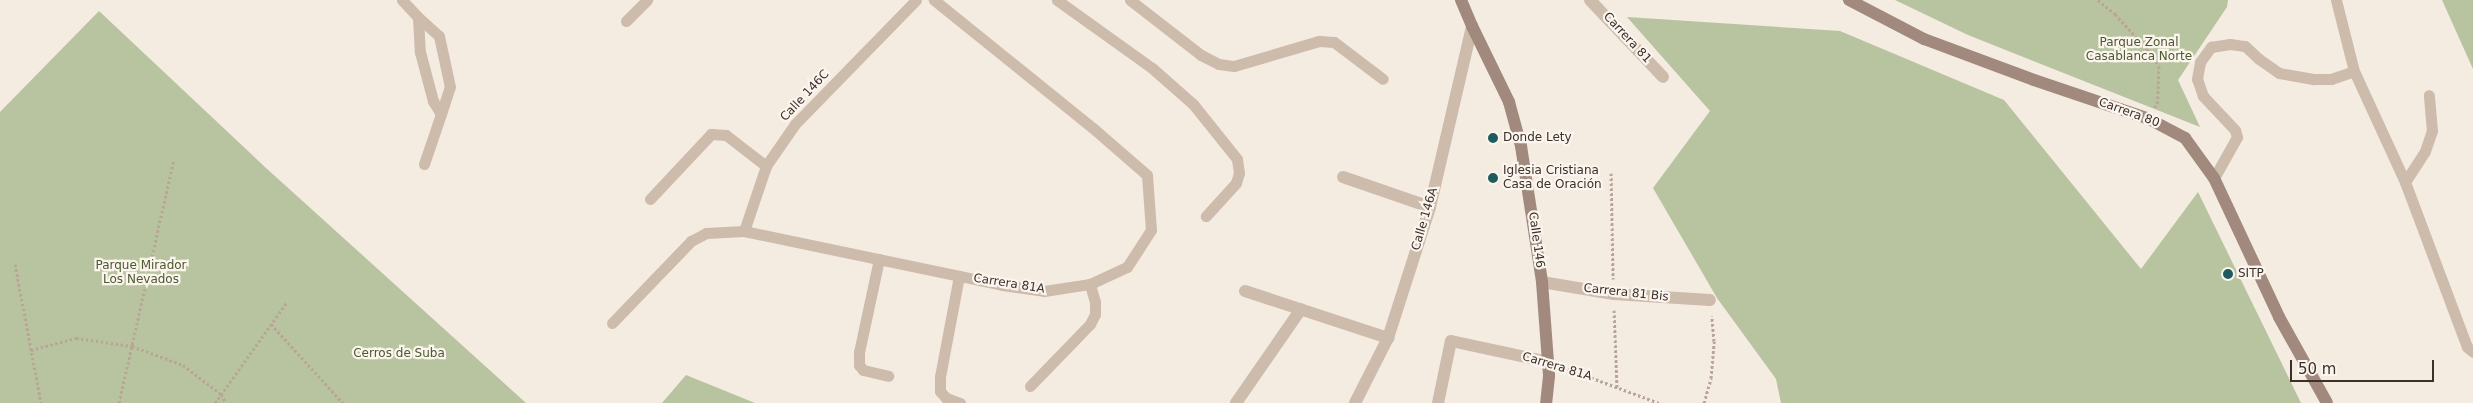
<!DOCTYPE html>
<meta charset="utf-8">
<style>
body{margin:0}
#map{position:relative;width:2473px;height:403px;overflow:hidden;background:#f4ebe1;font-family:"DejaVu Sans",sans-serif}
div>[style]{position:absolute}
.green>*{inset:0;background:#b8c4a0}
.path>*{height:3px;margin-top:-1.5px;transform-origin:0;background:repeating-linear-gradient(90deg,#b9a596 0 2.5px,transparent 0 5px)}
.lane>*{height:11px;margin:-5.5px;padding:0 5.5px;transform-origin:5.5px;border-radius:5.5px;background:#cdbbac}
.street>*{height:12px;margin:-6px;padding:0 6px;transform-origin:6px;border-radius:6px;background:#cdbbac}
.secondary>*{height:12px;margin:-6px;padding:0 6px;transform-origin:6px;border-radius:6px;background:#a18a7d}
.dots>*{width:14px;height:14px;translate:-50% -50%;box-sizing:border-box;border:2px solid #fbf5ee;border-radius:50%}
span{translate:-50% -50%;white-space:nowrap;text-align:center;line-height:1.15;-webkit-text-stroke:4.5px #fbf5ee;paint-order:stroke}
.street-label{font-size:12px;color:#3b302b}
.park-label{font-size:12px;color:#4a5a2e}
.poi-label{font-size:12px;color:#3b302b}
.left{translate:0 -50%;text-align:left}
.scale{position:absolute;left:2290px;top:360px;width:144px;height:22px;box-sizing:border-box;border:2px solid #3b302b;border-top:0;padding-left:6px;font-size:15px;line-height:18px;white-space:nowrap;color:#3b302b;-webkit-text-stroke:4px #fbf5ee;paint-order:stroke}
</style>
<div id="map">
<div class="green">
<i style="clip-path:polygon(1895px 0,2228px 0,2227px 7px,2178px 80px,2200px 127px,1968px 35px)"></i>
<i style="clip-path:polygon(2442px 0,2473px 0,2473px 69px)"></i>
<i style="clip-path:polygon(99px 11px,266px 168px,526px 403px,0 403px,0 112px)"></i>
<i style="clip-path:polygon(1627px 17px,1840px 31px,2004px 100px,2141px 269px,2198px 192px,2301px 403px,1781px 403px,1776px 379px,1717px 298px,1653px 188px,1710px 111px)"></i>
<i style="clip-path:polygon(686px 375px,755px 403px,662px 403px)"></i>
</div>
<div class="path">
<i style="left:2098px;top:0;width:22px;rotate:39deg"></i>
<i style="left:2115px;top:14px;width:47px;rotate:47.6deg"></i>
<i style="left:2147px;top:49px;width:21px;rotate:55deg"></i>
<i style="left:2159px;top:66px;width:35px;rotate:92deg"></i>
<i style="left:2158px;top:101px;width:7px;rotate:117deg"></i>
<i style="left:1611px;top:173px;width:106px;rotate:88.9deg"></i>
<i style="left:15px;top:264px;width:141px;rotate:79.4deg"></i>
<i style="left:1614px;top:310px;width:77px;rotate:87.8deg"></i>
<i style="left:271px;top:324px;width:107px;rotate:47.7deg"></i>
<i style="left:31px;top:350px;width:47px;rotate:-14.9deg"></i>
<i style="left:76px;top:338px;width:57px;rotate:8.1deg"></i>
<i style="left:132px;top:346px;width:54px;rotate:20.4deg"></i>
<i style="left:183px;top:365px;width:48px;rotate:37.3deg"></i>
<i style="left:221px;top:394px;width:10px;rotate:61deg"></i>
<i style="left:1563px;top:367px;width:103px;rotate:20.6deg"></i>
<i style="left:119px;top:403px;width:250px;rotate:-77.3deg"></i>
<i style="left:215px;top:403px;width:124px;rotate:-54.5deg"></i>
<i style="left:1704px;top:403px;width:26px;rotate:-74deg"></i>
<i style="left:1711px;top:378px;width:37px;rotate:-85deg"></i>
<i style="left:1714px;top:341px;width:25px;rotate:-95deg"></i>
</div>
<div class="lane">
<i style="left:402px;top:0;width:23px;rotate:47deg"></i>
<i style="left:1057px;top:0;width:117px;rotate:35.6deg"></i>
<i style="left:1152px;top:68px;width:55px;rotate:41.3deg"></i>
<i style="left:1193px;top:104px;width:70px;rotate:51.3deg"></i>
<i style="left:1237px;top:159px;width:14px;rotate:82deg"></i>
<i style="left:1239px;top:173px;width:10px;rotate:107deg"></i>
<i style="left:1236px;top:183px;width:45px;rotate:132.3deg"></i>
<i style="left:1130px;top:0;width:90px;rotate:37.8deg"></i>
<i style="left:1201px;top:55px;width:20px;rotate:27deg"></i>
<i style="left:1219px;top:64px;width:15px;rotate:8deg"></i>
<i style="left:1234px;top:66px;width:89px;rotate:-16.4deg"></i>
<i style="left:1319px;top:41px;width:15px;rotate:4deg"></i>
<i style="left:1334px;top:42px;width:61px;rotate:37.1deg"></i>
<i style="left:2336px;top:0;width:73px;rotate:75.8deg"></i>
<i style="left:2354px;top:71px;width:122px;rotate:65.3deg"></i>
<i style="left:2405px;top:182px;width:176px;rotate:69.4deg"></i>
<i style="left:2467px;top:347px;width:8px;rotate:40deg"></i>
<i style="left:626px;top:21px;width:30px;rotate:-45deg"></i>
<i style="left:424px;top:164px;width:53px;rotate:-71.2deg"></i>
<i style="left:441px;top:114px;width:28px;rotate:-72deg"></i>
<i style="left:450px;top:87px;width:52px;rotate:-102.2deg"></i>
<i style="left:439px;top:36px;width:28px;rotate:-138deg"></i>
<i style="left:418px;top:17px;width:35px;rotate:87deg"></i>
<i style="left:420px;top:52px;width:51px;rotate:75.1deg"></i>
<i style="left:433px;top:101px;width:15px;rotate:58deg"></i>
<i style="left:2214px;top:178px;width:47px;rotate:-60.7deg"></i>
<i style="left:2237px;top:137px;width:7px;rotate:-106deg"></i>
<i style="left:2235px;top:130px;width:47px;rotate:-133.3deg"></i>
<i style="left:2203px;top:96px;width:18px;rotate:-109deg"></i>
<i style="left:2197px;top:79px;width:17px;rotate:-80deg"></i>
<i style="left:2200px;top:62px;width:19px;rotate:-54deg"></i>
<i style="left:2211px;top:47px;width:19px;rotate:-9deg"></i>
<i style="left:2230px;top:44px;width:15px;rotate:8deg"></i>
<i style="left:2245px;top:46px;width:19px;rotate:43deg"></i>
<i style="left:2259px;top:59px;width:24px;rotate:35deg"></i>
<i style="left:2279px;top:73px;width:36px;rotate:10deg"></i>
<i style="left:2314px;top:79px;width:17px"></i>
<i style="left:2331px;top:79px;width:24px;rotate:-19deg"></i>
<i style="left:2405px;top:182px;width:37px;rotate:-57deg"></i>
<i style="left:2425px;top:151px;width:21px;rotate:-71deg"></i>
<i style="left:2432px;top:131px;width:36px;rotate:-95deg"></i>
<i style="left:650px;top:199px;width:89px;rotate:-46.8deg"></i>
<i style="left:711px;top:134px;width:15px;rotate:4deg"></i>
<i style="left:726px;top:135px;width:51px;rotate:37.8deg"></i>
<i style="left:744px;top:231px;width:69px;rotate:-71.3deg"></i>
<i style="left:766px;top:166px;width:51px;rotate:-55.4deg"></i>
<i style="left:795px;top:124px;width:173px;rotate:-45.7deg"></i>
<i style="left:879px;top:259px;width:95px;rotate:102.1deg"></i>
<i style="left:859px;top:352px;width:13px;rotate:90deg"></i>
<i style="left:859px;top:365px;width:6px;rotate:51deg"></i>
<i style="left:863px;top:370px;width:26px;rotate:13deg"></i>
<i style="left:959px;top:276px;width:103px;rotate:100.7deg"></i>
<i style="left:940px;top:377px;width:14px;rotate:90deg"></i>
<i style="left:940px;top:391px;width:9px;rotate:49deg"></i>
<i style="left:946px;top:398px;width:15px;rotate:20deg"></i>
<i style="left:612px;top:323px;width:114px;rotate:-46.1deg"></i>
<i style="left:691px;top:241px;width:17px;rotate:-28deg"></i>
<i style="left:706px;top:233px;width:38px;rotate:-3deg"></i>
<i style="left:744px;top:231px;width:264px;rotate:11.8deg"></i>
<i style="left:1002px;top:285px;width:42px;rotate:8.1deg"></i>
<i style="left:1044px;top:291px;width:47px;rotate:-8.7deg"></i>
<i style="left:1090px;top:284px;width:41px;rotate:-24.7deg"></i>
<i style="left:1127px;top:267px;width:44px;rotate:-57deg"></i>
<i style="left:1151px;top:230px;width:55px;rotate:-94.2deg"></i>
<i style="left:1147px;top:175px;width:70px;rotate:-139deg"></i>
<i style="left:1094px;top:129px;width:206px;rotate:-141.1deg"></i>
<i style="left:1030px;top:386px;width:86px;rotate:-45.9deg"></i>
<i style="left:1090px;top:324px;width:11px;rotate:-63deg"></i>
<i style="left:1095px;top:314px;width:12px;rotate:-90deg"></i>
<i style="left:1095px;top:302px;width:19px;rotate:-106deg"></i>
</div>
<div class="street">
<i style="left:1590px;top:0;width:106px;rotate:46.5deg"></i>
<i style="left:1343px;top:177px;width:92px;rotate:19deg"></i>
<i style="left:1542px;top:282px;width:73px;rotate:9.5deg"></i>
<i style="left:1614px;top:294px;width:96px;rotate:3.6deg"></i>
<i style="left:1245px;top:291px;width:151px;rotate:18.2deg"></i>
<i style="left:1236px;top:403px;width:114px;rotate:-55.3deg"></i>
<i style="left:1355px;top:403px;width:73px;rotate:-63.1deg"></i>
<i style="left:1388px;top:338px;width:138px;rotate:-72.2deg"></i>
<i style="left:1430px;top:207px;width:186px;rotate:-76.9deg"></i>
<i style="left:1438px;top:403px;width:63px;rotate:-78.2deg"></i>
<i style="left:1451px;top:341px;width:99px;rotate:12.2deg"></i>
</div>
<div class="secondary">
<i style="left:1461px;top:0;width:28px;rotate:67deg"></i>
<i style="left:1472px;top:26px;width:85px;rotate:64deg"></i>
<i style="left:1509px;top:102px;width:46px;rotate:74.7deg"></i>
<i style="left:1521px;top:146px;width:138px;rotate:81.2deg"></i>
<i style="left:1542px;top:282px;width:94px;rotate:85.7deg"></i>
<i style="left:1549px;top:376px;width:27px;rotate:96deg"></i>
<i style="left:1849px;top:0;width:85px;rotate:27.5deg"></i>
<i style="left:1924px;top:39px;width:117px;rotate:20.4deg"></i>
<i style="left:2034px;top:80px;width:121px;rotate:18.7deg"></i>
<i style="left:2149px;top:119px;width:41px;rotate:27.8deg"></i>
<i style="left:2185px;top:138px;width:49px;rotate:54.1deg"></i>
<i style="left:2214px;top:178px;width:153px;rotate:64.9deg"></i>
<i style="left:2279px;top:317px;width:98px;rotate:60.8deg"></i>
</div>
<div class="dots">
<i style="left:1493px;top:138px;background:#1f5a5e"></i>
<i style="left:1493px;top:178px;background:#1f5a5e"></i>
<i style="left:2228px;top:274px;background:#1f5a5e"></i>
</div>
<div class="street-label">
<span style="left:1627px;top:38px;rotate:47deg">Carrera 81</span>
<span style="left:805px;top:96px;rotate:-47deg">Calle 146C</span>
<span style="left:2129px;top:113px;rotate:20deg">Carrera 80</span>
<span style="left:1425px;top:219px;rotate:-74deg">Calle 146A</span>
<span style="left:1536px;top:240px;rotate:82deg">Calle 146</span>
<span style="left:1009px;top:284px;rotate:9deg">Carrera 81A</span>
<span style="left:1626px;top:293px;rotate:6deg">Carrera 81 Bis</span>
<span style="left:1557px;top:367px;rotate:17deg">Carrera 81A</span>
</div>
<div class="park-label">
<span style="left:2139px;top:50px">Parque Zonal<br>Casablanca Norte</span>
<span style="left:141px;top:273px">Parque Mirador<br>Los Nevados</span>
<span style="left:399px;top:354px">Cerros de Suba</span>
</div>
<div class="poi-label">
<span class="left" style="left:1503px;top:138px">Donde Lety</span>
<span class="left" style="left:1503px;top:178px">Iglesia Cristiana<br>Casa de Oración</span>
<span class="left" style="left:2238px;top:274px">SITP</span>
</div>
<div class="scale">50 m</div>
</div>
